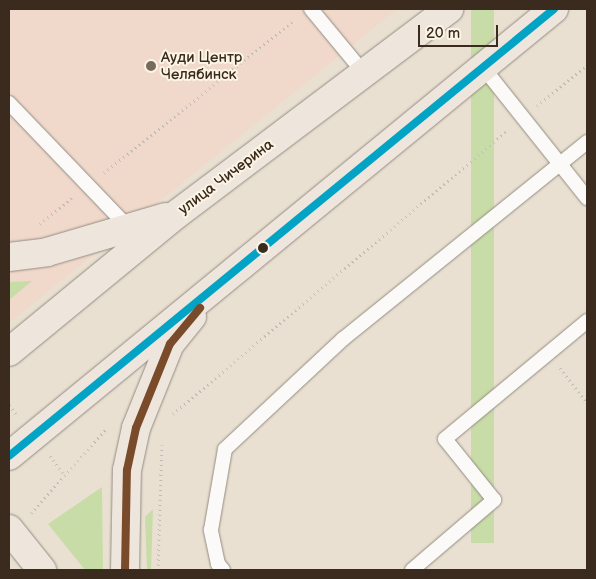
<!DOCTYPE html>
<meta charset="utf-8">
<style>
body{margin:0}
#map{position:relative;width:596px;height:579px;overflow:hidden;background:#e9e0d1;font-family:"Balsamiq Sans",sans-serif}
div>[style]{position:absolute}
.built>*{inset:0;background:#f0d8ca}
.green>*{inset:0;background:#c8dca7;transform-origin:0 0}
.path>*{height:3px;margin-top:-1.5px;transform-origin:0;background:repeating-linear-gradient(90deg,#bfbbb8 0 1px,transparent 0 5px)}
.roads{filter:drop-shadow(0 0 1px #938c82) drop-shadow(0 0 1px #938c82)}
.service>*{height:14px;margin:-7px;padding:0 7px;transform-origin:7px;border-radius:7px;background:#fcfaf8}
.primary>*{height:28px;margin:-14px;padding:0 14px;transform-origin:14px;border-radius:14px;background:#eee5dd}
.bus-1>*{height:8px;margin:-4px;padding:0 4px;transform-origin:4px;border-radius:4px;background:#03a3c5}
.bus-2>*{height:8px;margin:-4px;padding:0 4px;transform-origin:4px;border-radius:4px;background:#7a4b2a}
.dots>*{width:14px;height:14px;translate:-50% -50%;box-sizing:border-box;border:2px solid #fcf5e5;border-radius:50%}
span{translate:-50% -50%;white-space:nowrap;text-align:center;line-height:1.15;-webkit-text-stroke:4px #fcf5e5;paint-order:stroke}
.poi-label{font-size:15px;color:#3b2a1e}
.left{translate:0 -50%;text-align:left}
.street-label{font-size:15px;color:#3b2a1e}
.frame{position:absolute;inset:0;border:10px solid #3b2a1e;pointer-events:none}
.scale{position:absolute;left:418px;top:25px;width:80px;height:22px;box-sizing:border-box;border:2px solid #3b2a1e;border-top:0;padding-left:6px;font-size:15px;line-height:18px;white-space:nowrap;color:#3b2a1e;-webkit-text-stroke:4px #fcf5e5;paint-order:stroke}
</style>
<div id="map">
<div class="built">
<i style="clip-path:polygon(9px 9px,397px 9px,9px 323px)"></i>
</div>
<div class="green">
<i style="left:471px;top:9px;width:23px;height:534px"></i>
<i style="clip-path:polygon(32px 281px,9px 300px,9px 282px)"></i>
<i style="clip-path:polygon(102px 487px,103px 570px,85px 570px,48px 524px)"></i>
<i style="clip-path:polygon(153px 509px,151px 570px,147px 570px,145px 517px)"></i>
</div>
<div class="path">
<i style="left:537px;top:106px;width:65px;rotate:-39.4deg"></i>
<i style="left:104px;top:173px;width:244px;rotate:-38.8deg"></i>
<i style="left:40px;top:224px;width:41px;rotate:-39.1deg"></i>
<i style="left:560px;top:368px;width:44px;rotate:52.4deg"></i>
<i style="left:9px;top:405px;width:11px;rotate:52deg"></i>
<i style="left:173px;top:414px;width:439px;rotate:-40.3deg"></i>
<i style="left:50px;top:456px;width:24px;rotate:54deg"></i>
<i style="left:31px;top:513px;width:114px;rotate:-48.2deg"></i>
<i style="left:158px;top:570px;width:125px;rotate:-88.2deg"></i>
</div>
<div class="roads">
<div class="service">
<i style="left:311px;top:9px;width:83px;rotate:50.4deg"></i>
<i style="left:482px;top:66px;width:169px;rotate:51.5deg"></i>
<i style="left:9px;top:103px;width:173px;rotate:46.2deg"></i>
<i style="left:223px;top:570px;width:8px;rotate:-130deg"></i>
<i style="left:218px;top:564px;width:35px;rotate:-102deg"></i>
<i style="left:211px;top:530px;width:82px;rotate:-80.2deg"></i>
<i style="left:225px;top:449px;width:161px;rotate:-43deg"></i>
<i style="left:343px;top:339px;width:314px;rotate:-38.9deg"></i>
<i style="left:412px;top:570px;width:108px;rotate:-40.5deg"></i>
<i style="left:494px;top:500px;width:78px;rotate:-128.8deg"></i>
<i style="left:445px;top:439px;width:185px;rotate:-39.7deg"></i>
</div>
<div class="primary">
<i style="left:9px;top:257px;width:38px;rotate:-7deg"></i>
<i style="left:47px;top:252px;width:124px;rotate:-16.4deg"></i>
<i style="left:9px;top:352px;width:217px;rotate:-39.4deg"></i>
<i style="left:177px;top:214px;width:341px;rotate:-37deg"></i>
<i style="left:9px;top:456px;width:705px;rotate:-39.36deg"></i>
<i style="left:9px;top:529px;width:53px;rotate:51.2deg"></i>
<i style="left:125px;top:570px;width:100px;rotate:-88.9deg"></i>
<i style="left:127px;top:470px;width:43px;rotate:-77.9deg"></i>
<i style="left:136px;top:428px;width:91px;rotate:-68deg"></i>
<i style="left:170px;top:344px;width:35px;rotate:-51deg"></i>
</div>
</div>
<div class="bus-1">
<i style="left:9px;top:456px;width:705px;rotate:-39.36deg"></i>
</div>
<div class="bus-2">
<i style="left:125px;top:570px;width:100px;rotate:-88.9deg"></i>
<i style="left:127px;top:470px;width:43px;rotate:-77.9deg"></i>
<i style="left:136px;top:428px;width:91px;rotate:-68deg"></i>
<i style="left:170px;top:344px;width:47px;rotate:-50.2deg"></i>
</div>
<div class="dots">
<i style="left:151px;top:66px;background:#786a5d"></i>
<i style="left:263px;top:248px;background:#3b2a1e"></i>
</div>
<div class="poi-label">
<span class="left" style="left:161px;top:66px">Ауди Центр<br>Челябинск</span>
</div>
<div class="street-label">
<span style="left:226px;top:177px;rotate:-37deg">улица Чичерина</span>
</div>
<div class="frame"></div>
<div class="scale">20 m</div>
</div>
